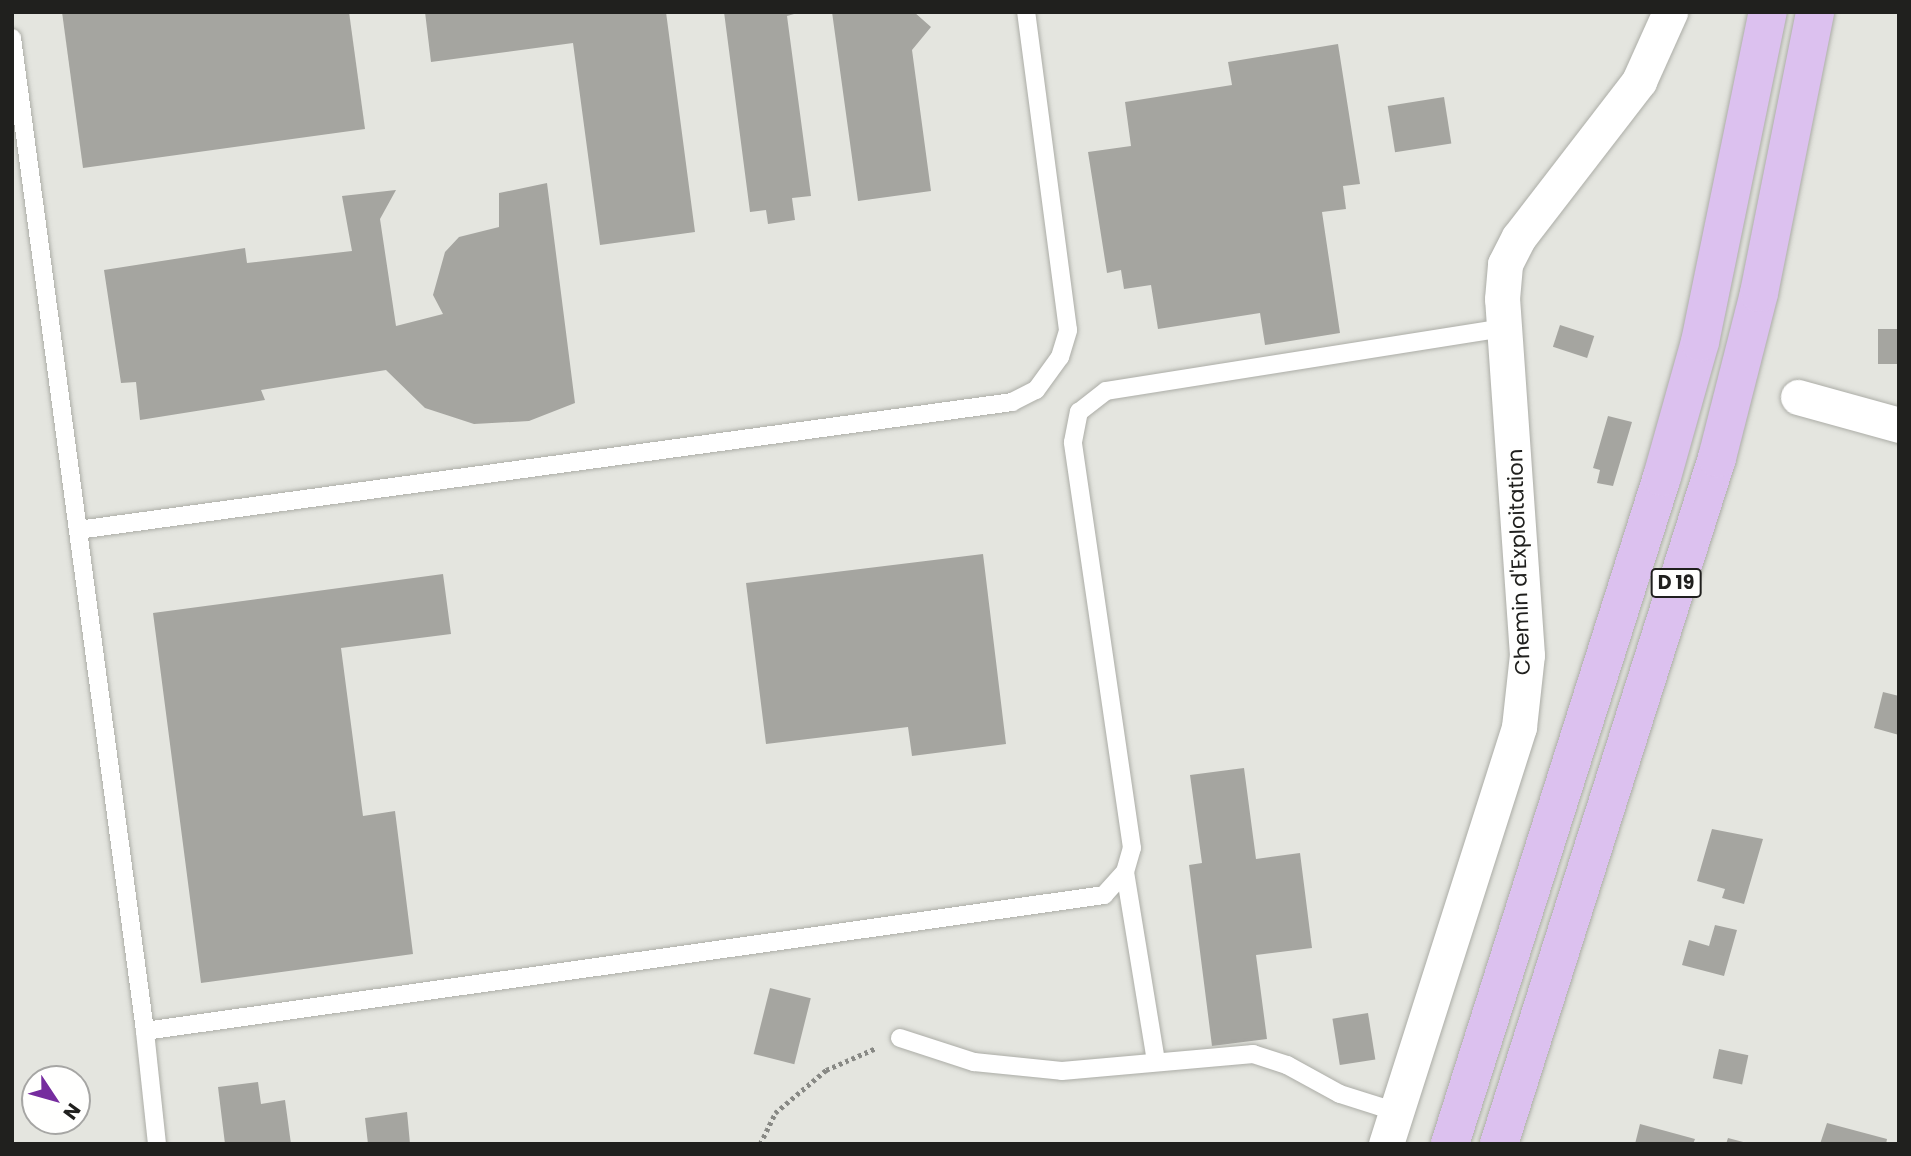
<!DOCTYPE html>
<style>
body{margin:0}
#map{position:relative;width:1911px;height:1156px;overflow:hidden;background:#e4e5df;font-family:Poppins,sans-serif}
div>[style]{position:absolute}
.building>*{inset:0;background:#a5a5a0;transform-origin:0 0}
.path>*{height:4.5px;margin-top:-2.25px;transform-origin:0;background:repeating-linear-gradient(90deg,#888985 0 3.5px,transparent 0 7px)}
.roads{filter:drop-shadow(0 0 2px #acada7) drop-shadow(0 0 2px #acada7)}
.lane>*{height:18px;margin:-9px;padding:0 9px;transform-origin:9px;border-radius:9px;background:#fff}
.street>*{height:35px;margin:-17.5px;padding:0 17.5px;transform-origin:17.5px;border-radius:17.5px;background:#fff}
.primary>*{height:38px;margin:-19px;padding:0 19px;transform-origin:19px;border-radius:19px;background:#dcc1ef}
span{translate:-50% -50%;white-space:nowrap;text-align:center;line-height:1.15;-webkit-text-stroke:5px #fffffe;paint-order:stroke}
.shield-label span{padding:2px 5px;background:#fffffe;border:2px solid;border-radius:5px;-webkit-text-stroke-width:0}
.shield-label{font-size:19px;color:#20201e;font-weight:700}
.street-label{font-size:21px;color:#20201e}
.frame{position:absolute;inset:0;border:14px solid #20201e;pointer-events:none}
.north{position:absolute;left:21px;top:1065px;width:70px;height:70px;box-sizing:border-box;background:#fffffe;border:2px solid #a6a6a4;border-radius:50%;rotate:126deg;font-size:19px;font-weight:700;line-height:28px;text-align:center;color:#20201e}
.north::after{content:'';display:block;margin:auto;width:24px;height:32px;background:#752c9e;clip-path:polygon(50% 0,100% 100%,50% 72%,0 100%)}
</style>
<div id="map">
<div class="building">
<i style="clip-path:polygon(62px 12px,349px 12px,365px 129px,83px 168px)"></i>
<i style="clip-path:polygon(425px 12px,666px 12px,695px 232px,600px 245px,573px 43px,431px 62px)"></i>
<i style="clip-path:polygon(724px 12px,801px 12px,787px 16px,811px 196px,792px 198px,795px 220px,768px 224px,766px 210px,750px 212px)"></i>
<i style="clip-path:polygon(832px 12px,914px 12px,931px 27px,912px 50px,931px 191px,858px 201px)"></i>
<i style="clip-path:polygon(1338px 44px,1360px 184px,1343px 186px,1346px 209px,1322px 212px,1340px 333px,1265px 345px,1260px 313px,1158px 329px,1151px 285px,1124px 289px,1121px 270px,1107px 273px,1088px 152px,1131px 146px,1125px 102px,1232px 85px,1228px 62px)"></i>
<i style="left:1444px;top:97px;width:47px;height:57px;rotate:81deg"></i>
<i style="clip-path:polygon(547px 183px,575px 403px,529px 421px,474px 424px,425px 408px,386px 370px,261px 390px,265px 400px,140px 420px,136px 382px,121px 383px,104px 270px,245px 248px,247px 263px,352px 251px,342px 196px,396px 190px,380px 219px,396px 326px,443px 314px,433px 295px,445px 252px,459px 237px,499px 227px,499px 193px)"></i>
<i style="left:1560px;top:325px;width:36px;height:23px;rotate:18deg"></i>
<i style="left:1878px;top:329px;width:21px;height:35px"></i>
<i style="clip-path:polygon(1608px 416px,1632px 422px,1613px 486px,1597px 483px,1600px 470px,1593px 468px)"></i>
<i style="clip-path:polygon(983px 554px,1006px 744px,912px 756px,908px 727px,766px 744px,746px 583px)"></i>
<i style="clip-path:polygon(443px 574px,451px 634px,341px 648px,363px 816px,395px 811px,413px 954px,201px 983px,153px 613px)"></i>
<i style="clip-path:polygon(1883px 692px,1899px 696px,1899px 735px,1874px 728px)"></i>
<i style="clip-path:polygon(1244px 768px,1256px 859px,1300px 853px,1312px 948px,1256px 955px,1267px 1039px,1212px 1046px,1189px 865px,1202px 863px,1190px 775px)"></i>
<i style="clip-path:polygon(1712px 829px,1763px 839px,1744px 904px,1722px 898px,1725px 889px,1697px 881px)"></i>
<i style="clip-path:polygon(1715px 925px,1737px 930px,1724px 976px,1682px 965px,1689px 940px,1709px 946px)"></i>
<i style="left:770px;top:988px;width:42px;height:68px;rotate:14deg"></i>
<i style="left:1368px;top:1013px;width:47px;height:36px;rotate:81deg"></i>
<i style="left:1719px;top:1049px;width:30px;height:30px;rotate:12deg"></i>
<i style="clip-path:polygon(258px 1082px,261px 1104px,285px 1100px,291px 1144px,225px 1144px,218px 1087px)"></i>
<i style="clip-path:polygon(407px 1112px,410px 1144px,368px 1144px,365px 1118px)"></i>
<i style="clip-path:polygon(1827px 1123px,1887px 1139px,1886px 1144px,1820px 1144px)"></i>
<i style="clip-path:polygon(1640px 1124px,1695px 1139px,1693px 1144px,1635px 1144px)"></i>
<i style="clip-path:polygon(1728px 1138px,1747px 1143px,1747px 1144px,1726px 1144px)"></i>
</div>
<div class="path">
<i style="left:760px;top:1144px;width:34px;rotate:-64deg"></i>
<i style="left:775px;top:1113px;width:67px;rotate:-40.1deg"></i>
<i style="left:826px;top:1070px;width:55px;rotate:-23.7deg"></i>
</div>
<div class="roads">
<div class="lane">
<i style="left:12px;top:38px;width:1002px;rotate:82.37deg"></i>
<i style="left:78px;top:530px;width:943px;rotate:-7.8deg"></i>
<i style="left:1012px;top:402px;width:27px;rotate:-27deg"></i>
<i style="left:1036px;top:390px;width:41px;rotate:-54deg"></i>
<i style="left:1060px;top:357px;width:28px;rotate:-73deg"></i>
<i style="left:1068px;top:330px;width:321px;rotate:-97.5deg"></i>
<i style="left:1125px;top:872px;width:192px;rotate:80.7deg"></i>
<i style="left:900px;top:1038px;width:78px;rotate:18deg"></i>
<i style="left:974px;top:1062px;width:88px;rotate:5.8deg"></i>
<i style="left:1062px;top:1071px;width:192px;rotate:-5.1deg"></i>
<i style="left:1253px;top:1054px;width:36px;rotate:18deg"></i>
<i style="left:1287px;top:1065px;width:60px;rotate:28.7deg"></i>
<i style="left:1340px;top:1094px;width:60px;rotate:17.5deg"></i>
<i style="left:157px;top:1144px;width:114px;rotate:-96.1deg"></i>
<i style="left:145px;top:1031px;width:969px;rotate:-8.07deg"></i>
<i style="left:1104px;top:895px;width:31px;rotate:-48deg"></i>
<i style="left:1125px;top:872px;width:25px;rotate:-74deg"></i>
<i style="left:1132px;top:848px;width:410px;rotate:-98.3deg"></i>
<i style="left:1073px;top:442px;width:31px;rotate:-79deg"></i>
<i style="left:1079px;top:412px;width:34px;rotate:-38deg"></i>
<i style="left:1106px;top:391px;width:404px;rotate:-9deg"></i>
</div>
<div class="street">
<i style="left:1798px;top:397px;width:105px;rotate:15.5deg"></i>
<i style="left:1386px;top:1144px;width:438px;rotate:-72.3deg"></i>
<i style="left:1519px;top:727px;width:72px;rotate:-83.7deg"></i>
<i style="left:1527px;top:655px;width:357px;rotate:-94deg"></i>
<i style="left:1502px;top:299px;width:35px;rotate:-85deg"></i>
<i style="left:1505px;top:264px;width:30px;rotate:-63deg"></i>
<i style="left:1519px;top:237px;width:197px;rotate:-52.4deg"></i>
<i style="left:1639px;top:81px;width:76px;rotate:-65.8deg"></i>
</div>
<div class="primary">
<i style="left:1450px;top:1144px;width:700px;rotate:-72.37deg"></i>
<i style="left:1662px;top:477px;width:140px;rotate:-74.3deg"></i>
<i style="left:1700px;top:342px;width:337px;rotate:-78.4deg"></i>
<i style="left:1499px;top:1144px;width:720px;rotate:-72.37deg"></i>
<i style="left:1717px;top:458px;width:170px;rotate:-75.7deg"></i>
<i style="left:1759px;top:293px;width:287px;rotate:-78.7deg"></i>
</div>
</div>
<div class="shield-label">
<span style="left:1676px;top:583px">D 19</span>
</div>
<div class="street-label">
<span style="left:1519px;top:562px;rotate:-92deg">Chemin d'Exploitation</span>
</div>
<div class="frame"></div>
<div class="north">N</div>
</div>
